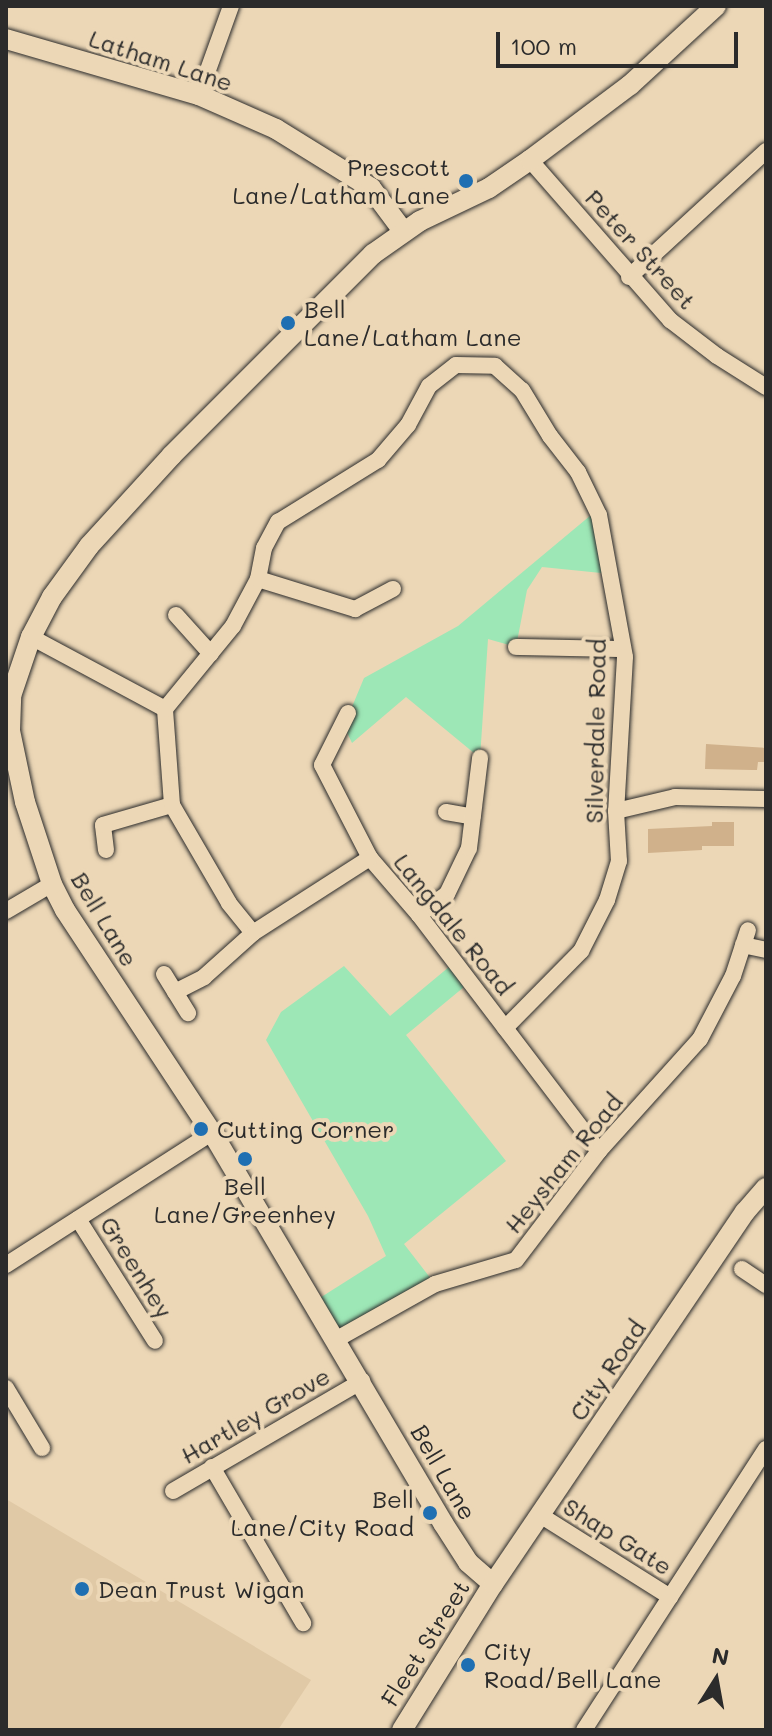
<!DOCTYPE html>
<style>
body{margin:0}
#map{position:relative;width:772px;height:1736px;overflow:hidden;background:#ecd7b6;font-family:Mali,sans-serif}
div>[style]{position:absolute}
.built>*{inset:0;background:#e0c9a6}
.green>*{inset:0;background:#9de7b6}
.building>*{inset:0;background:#d0b18b}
.roads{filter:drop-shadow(0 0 2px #2b2b2b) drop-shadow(0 0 2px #2b2b2b)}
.minor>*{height:16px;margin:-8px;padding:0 8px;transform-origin:8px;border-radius:8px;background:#ecd7b6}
.tertiary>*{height:20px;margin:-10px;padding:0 10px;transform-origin:10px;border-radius:10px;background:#ecd7b6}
.dots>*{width:22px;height:22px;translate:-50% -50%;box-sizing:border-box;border:4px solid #ecd7b6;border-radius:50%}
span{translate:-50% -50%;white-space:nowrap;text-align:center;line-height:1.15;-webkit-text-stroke:8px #ecd7b6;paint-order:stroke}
.street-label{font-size:24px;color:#2b2b2b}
.poi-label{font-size:24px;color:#2b2b2b}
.right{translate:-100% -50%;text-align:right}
.left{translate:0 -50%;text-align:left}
.frame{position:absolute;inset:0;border:8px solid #2b2b2b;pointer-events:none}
.north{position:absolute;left:676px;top:1640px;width:80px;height:80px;-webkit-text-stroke:6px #ecd7b6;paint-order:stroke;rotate:11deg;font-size:22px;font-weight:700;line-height:32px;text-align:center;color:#2b2b2b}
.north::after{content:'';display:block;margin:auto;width:28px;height:36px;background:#2b2b2b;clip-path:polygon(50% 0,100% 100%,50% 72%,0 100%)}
.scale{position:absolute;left:496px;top:32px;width:242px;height:36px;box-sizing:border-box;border:4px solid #2b2b2b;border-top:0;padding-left:10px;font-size:24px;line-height:28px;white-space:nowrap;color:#2b2b2b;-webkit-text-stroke:6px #ecd7b6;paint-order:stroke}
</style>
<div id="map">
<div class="built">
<i style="clip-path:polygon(6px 1499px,311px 1680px,278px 1730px,6px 1730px)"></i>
</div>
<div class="green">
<i style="clip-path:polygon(597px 510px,611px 574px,542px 567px,527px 590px,516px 647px,488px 639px,480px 758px,406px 697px,352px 743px,344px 726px,364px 678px,458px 626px)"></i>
<i style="clip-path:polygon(455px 962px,470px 982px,406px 1035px,506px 1161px,404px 1244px,435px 1284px,337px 1339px,315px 1301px,386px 1256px,368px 1216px,266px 1040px,281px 1012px,344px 966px,390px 1016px)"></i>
</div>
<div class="building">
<i style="clip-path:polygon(706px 744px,766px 748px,766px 762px,758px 762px,757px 770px,752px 770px,705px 769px)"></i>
<i style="clip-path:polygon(712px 822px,734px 822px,734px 846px,702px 846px,702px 850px,648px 853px,648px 829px,712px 826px)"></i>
</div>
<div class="roads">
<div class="minor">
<i style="left:199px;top:95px;width:95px;rotate:-70.2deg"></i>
<i style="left:530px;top:160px;width:213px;rotate:48.8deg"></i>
<i style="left:670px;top:320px;width:59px;rotate:37.5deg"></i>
<i style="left:717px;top:356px;width:58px;rotate:32.3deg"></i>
<i style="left:629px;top:277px;width:186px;rotate:-42.6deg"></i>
<i style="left:258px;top:579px;width:102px;rotate:17.2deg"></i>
<i style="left:355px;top:609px;width:43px;rotate:-27.8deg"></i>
<i style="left:176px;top:615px;width:52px;rotate:48.1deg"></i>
<i style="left:31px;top:637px;width:152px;rotate:28.2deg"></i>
<i style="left:516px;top:647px;width:107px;rotate:1.1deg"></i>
<i style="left:348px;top:713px;width:58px;rotate:116.6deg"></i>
<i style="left:322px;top:765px;width:105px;rotate:62.7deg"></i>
<i style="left:370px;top:858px;width:75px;rotate:49.3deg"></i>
<i style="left:419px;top:915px;width:297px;rotate:52.7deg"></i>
<i style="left:616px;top:811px;width:61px;rotate:-13.3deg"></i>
<i style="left:675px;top:797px;width:91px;rotate:1.3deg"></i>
<i style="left:446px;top:812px;width:27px;rotate:10deg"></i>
<i style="left:106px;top:850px;width:25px;rotate:-97deg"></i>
<i style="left:103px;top:825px;width:72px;rotate:-16.2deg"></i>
<i style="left:6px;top:911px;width:53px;rotate:-30.4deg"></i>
<i style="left:419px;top:915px;width:35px;rotate:-37deg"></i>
<i style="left:447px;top:894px;width:51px;rotate:-64.4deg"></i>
<i style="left:469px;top:848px;width:91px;rotate:-83deg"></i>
<i style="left:253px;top:933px;width:38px;rotate:-129deg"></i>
<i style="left:229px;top:903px;width:113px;rotate:-120.2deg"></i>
<i style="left:172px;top:805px;width:96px;rotate:-94.2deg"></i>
<i style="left:165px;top:709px;width:107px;rotate:-50.7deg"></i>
<i style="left:233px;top:626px;width:53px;rotate:-62deg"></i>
<i style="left:258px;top:579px;width:32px;rotate:-79deg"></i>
<i style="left:264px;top:548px;width:30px;rotate:-62deg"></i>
<i style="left:278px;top:522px;width:118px;rotate:-31.8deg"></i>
<i style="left:378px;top:460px;width:46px;rotate:-49.4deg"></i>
<i style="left:408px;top:425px;width:44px;rotate:-61.7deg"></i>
<i style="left:429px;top:386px;width:34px;rotate:-38deg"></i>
<i style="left:456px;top:365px;width:39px;rotate:1deg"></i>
<i style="left:495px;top:366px;width:36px;rotate:42deg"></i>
<i style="left:522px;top:390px;width:54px;rotate:58.7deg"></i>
<i style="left:550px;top:436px;width:46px;rotate:52.1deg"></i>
<i style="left:578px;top:472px;width:48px;rotate:64deg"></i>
<i style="left:599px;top:515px;width:144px;rotate:79.6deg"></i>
<i style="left:625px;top:657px;width:154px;rotate:93.3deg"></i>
<i style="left:616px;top:811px;width:50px;rotate:86.6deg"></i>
<i style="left:619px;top:861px;width:41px;rotate:107.1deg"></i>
<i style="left:607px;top:900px;width:57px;rotate:117deg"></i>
<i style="left:581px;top:951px;width:108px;rotate:134.6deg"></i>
<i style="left:743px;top:945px;width:24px;rotate:12deg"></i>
<i style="left:164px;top:974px;width:46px;rotate:58.4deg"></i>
<i style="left:175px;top:992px;width:33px;rotate:-27deg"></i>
<i style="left:204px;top:977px;width:66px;rotate:-41.9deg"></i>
<i style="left:253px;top:933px;width:139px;rotate:-32.7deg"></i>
<i style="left:78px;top:1219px;width:144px;rotate:57.7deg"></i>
<i style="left:6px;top:1265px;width:245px;rotate:-32.7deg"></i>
<i style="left:742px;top:1269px;width:29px;rotate:34deg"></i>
<i style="left:337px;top:1339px;width:112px;rotate:-29.3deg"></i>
<i style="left:435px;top:1284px;width:84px;rotate:-16.5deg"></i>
<i style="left:516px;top:1260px;width:137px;rotate:-52.7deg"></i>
<i style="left:599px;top:1151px;width:151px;rotate:-48deg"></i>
<i style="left:700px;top:1039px;width:71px;rotate:-62.4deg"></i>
<i style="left:733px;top:976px;width:48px;rotate:-71.9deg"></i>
<i style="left:6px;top:1388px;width:70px;rotate:59deg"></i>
<i style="left:212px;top:1467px;width:181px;rotate:59.7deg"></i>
<i style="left:173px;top:1491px;width:219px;rotate:-30.2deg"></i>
<i style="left:540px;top:1515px;width:154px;rotate:32.2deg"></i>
<i style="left:584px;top:1730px;width:335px;rotate:-57.1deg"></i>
</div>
<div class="tertiary">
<i style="left:6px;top:39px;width:201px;rotate:16.2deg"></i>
<i style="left:199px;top:95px;width:84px;rotate:23.8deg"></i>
<i style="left:276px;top:129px;width:112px;rotate:31.8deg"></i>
<i style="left:371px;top:188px;width:54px;rotate:53.3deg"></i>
<i style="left:493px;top:1584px;width:33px;rotate:-139deg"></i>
<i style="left:468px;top:1562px;width:46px;rotate:-122.7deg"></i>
<i style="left:443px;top:1523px;width:453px;rotate:-120.6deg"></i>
<i style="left:212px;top:1133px;width:267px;rotate:-123.4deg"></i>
<i style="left:65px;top:910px;width:29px;rotate:-117deg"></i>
<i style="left:52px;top:884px;width:86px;rotate:-108.2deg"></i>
<i style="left:25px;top:802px;width:73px;rotate:-101.9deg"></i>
<i style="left:10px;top:731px;width:35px;rotate:-88deg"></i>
<i style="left:11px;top:696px;width:62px;rotate:-71.3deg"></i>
<i style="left:31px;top:637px;width:45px;rotate:-62.3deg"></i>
<i style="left:52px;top:597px;width:63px;rotate:-54deg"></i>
<i style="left:89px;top:546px;width:123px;rotate:-47.6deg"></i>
<i style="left:172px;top:455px;width:284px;rotate:-45deg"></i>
<i style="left:373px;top:254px;width:57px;rotate:-35.1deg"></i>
<i style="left:420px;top:221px;width:76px;rotate:-25.6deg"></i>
<i style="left:489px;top:188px;width:50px;rotate:-34.3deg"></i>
<i style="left:530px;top:160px;width:125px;rotate:-36.9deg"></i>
<i style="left:630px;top:85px;width:117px;rotate:-42.6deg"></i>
<i style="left:402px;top:1730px;width:172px;rotate:-58.1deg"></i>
<i style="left:493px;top:1584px;width:449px;rotate:-55.9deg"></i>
<i style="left:745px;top:1212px;width:32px;rotate:-49deg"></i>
</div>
</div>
<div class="dots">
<i style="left:466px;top:181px;background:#1f6fb2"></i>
<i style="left:288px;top:323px;background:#1f6fb2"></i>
<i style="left:201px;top:1129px;background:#1f6fb2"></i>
<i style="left:245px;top:1159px;background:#1f6fb2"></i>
<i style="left:430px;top:1513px;background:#1f6fb2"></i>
<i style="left:82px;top:1589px;background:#1f6fb2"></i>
<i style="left:468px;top:1665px;background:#1f6fb2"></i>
</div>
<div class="street-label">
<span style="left:161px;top:60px;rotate:18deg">Latham Lane</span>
<span style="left:641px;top:249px;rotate:48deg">Peter Street</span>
<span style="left:595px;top:731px;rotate:-89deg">Silverdale Road</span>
<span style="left:105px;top:919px;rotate:59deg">Bell Lane</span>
<span style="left:454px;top:924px;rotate:51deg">Langdale Road</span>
<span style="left:563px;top:1163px;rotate:-51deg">Heysham Road</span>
<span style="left:137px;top:1267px;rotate:58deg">Greenhey</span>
<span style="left:607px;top:1370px;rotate:-56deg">City Road</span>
<span style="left:255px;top:1415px;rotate:-30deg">Hartley Grove</span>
<span style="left:444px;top:1472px;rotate:60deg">Bell Lane</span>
<span style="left:618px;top:1536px;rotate:32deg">Shap Gate</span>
<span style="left:425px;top:1643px;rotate:-58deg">Fleet Street</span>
</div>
<div class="poi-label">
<span class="right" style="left:450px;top:181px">Prescott<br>Lane/Latham Lane</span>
<span class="left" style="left:304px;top:323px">Bell<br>Lane/Latham Lane</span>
<span class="left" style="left:217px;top:1129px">Cutting Corner</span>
<span style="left:245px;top:1200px">Bell<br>Lane/Greenhey</span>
<span class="right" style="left:414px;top:1513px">Bell<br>Lane/City Road</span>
<span class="left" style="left:98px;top:1589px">Dean Trust Wigan</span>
<span class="left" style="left:484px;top:1665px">City<br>Road/Bell Lane</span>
</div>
<div class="frame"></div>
<div class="north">N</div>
<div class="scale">100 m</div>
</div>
